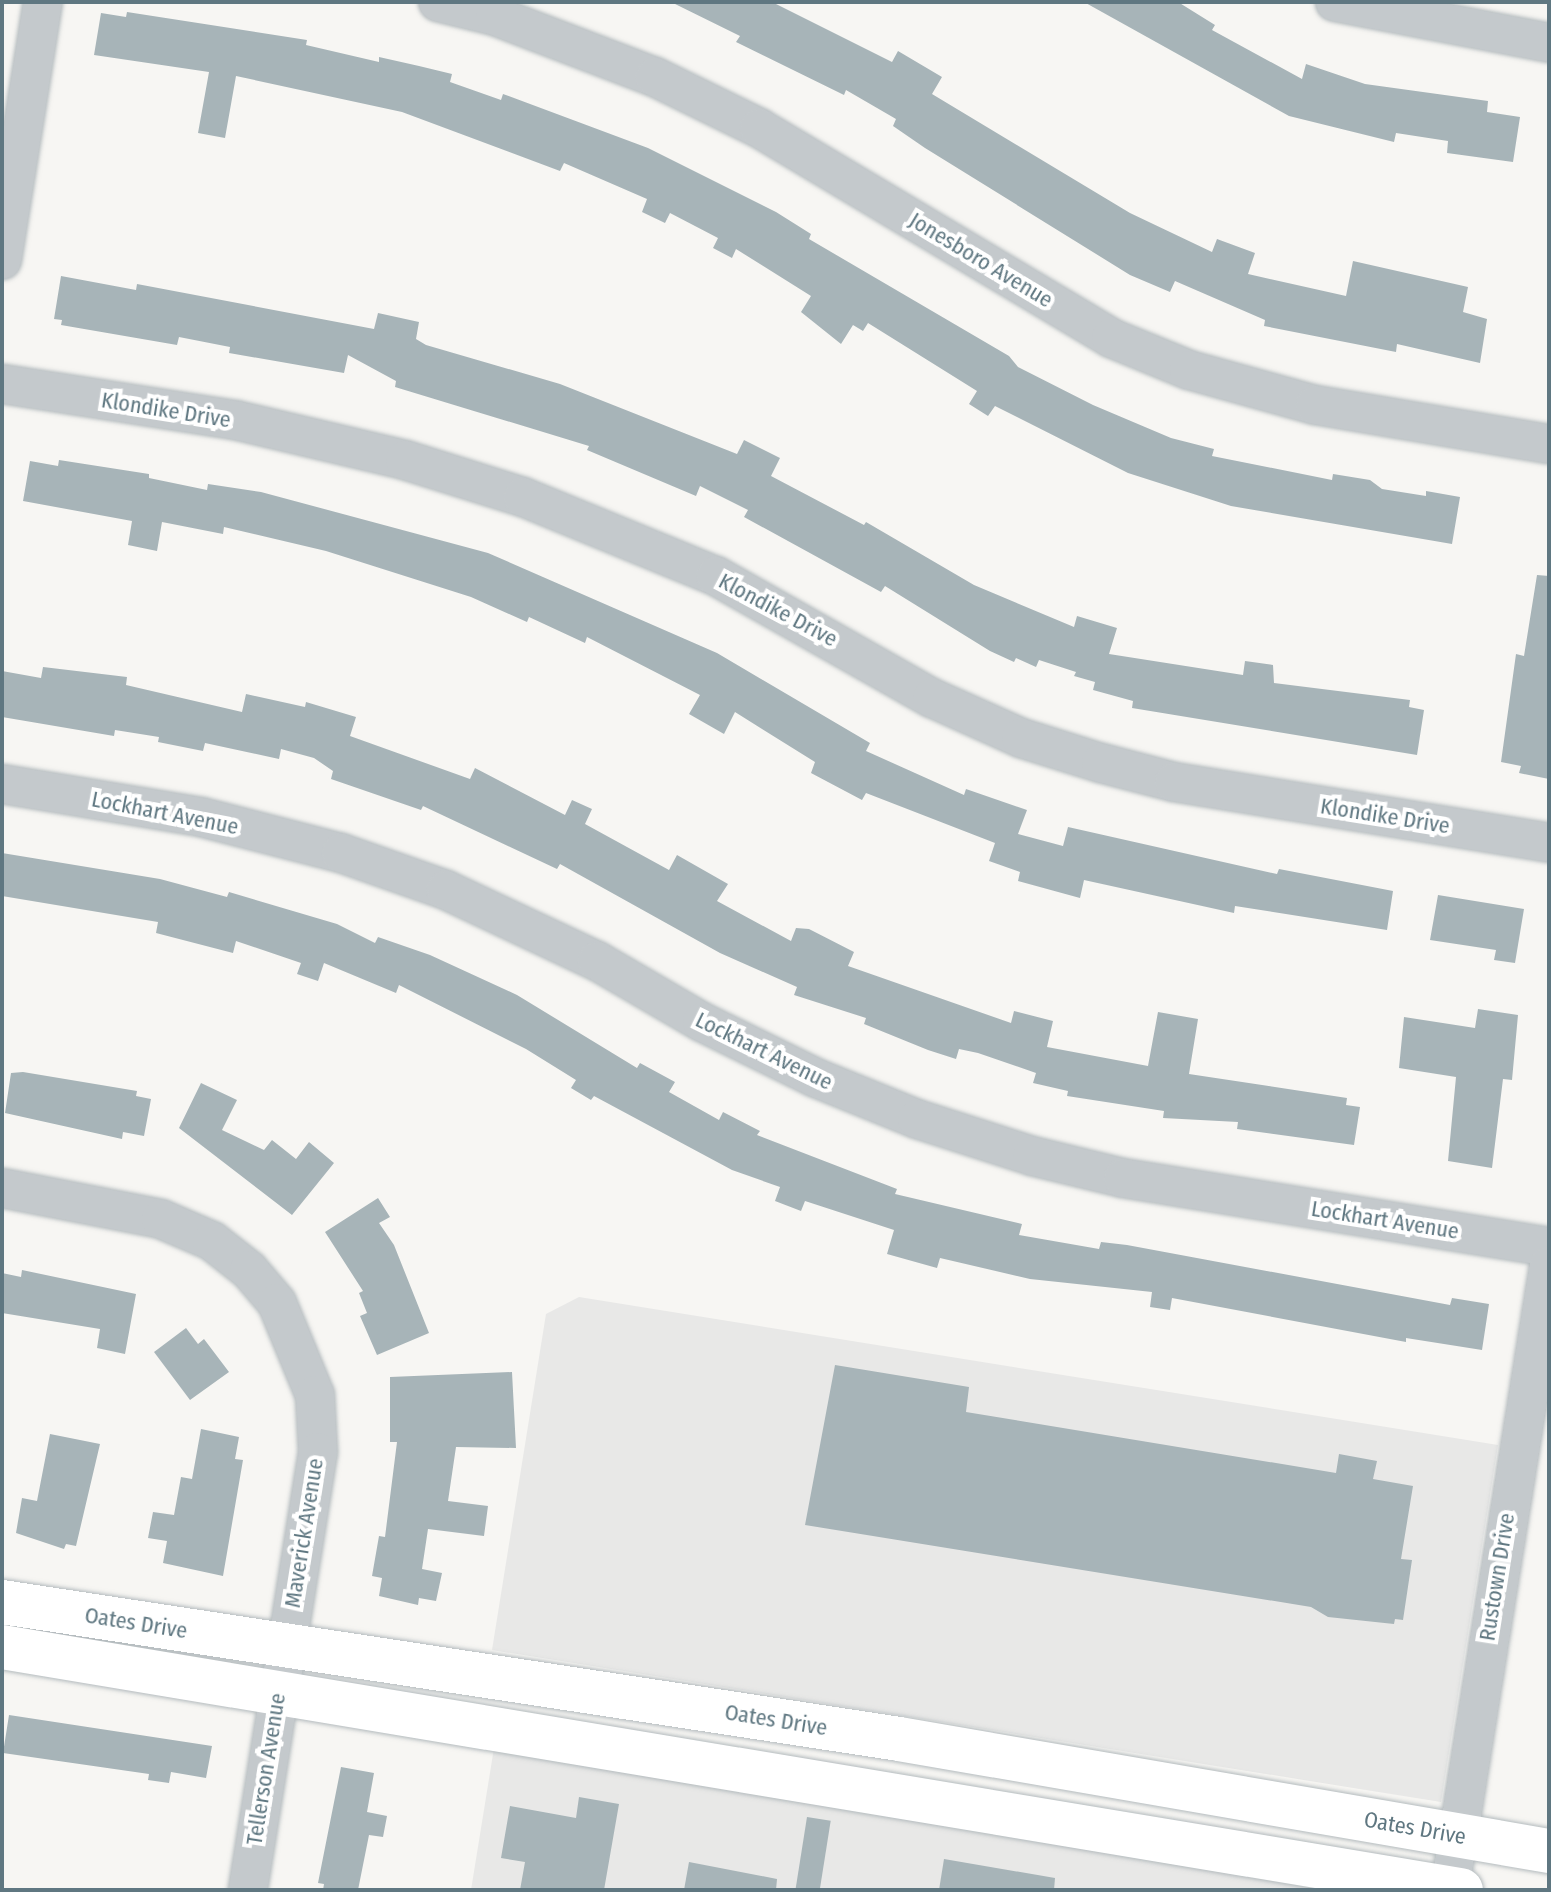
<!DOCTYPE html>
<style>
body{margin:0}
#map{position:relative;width:1551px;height:1892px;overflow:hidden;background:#f7f6f3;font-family:"Fira Sans Condensed",sans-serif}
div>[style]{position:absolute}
.built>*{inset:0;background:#e8e8e7}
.building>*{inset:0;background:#a7b4b8;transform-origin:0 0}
.roads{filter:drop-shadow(0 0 2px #b4bbbe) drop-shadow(0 0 2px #b4bbbe)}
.minor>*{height:38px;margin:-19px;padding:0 19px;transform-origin:19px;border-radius:19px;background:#c4c9cc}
.major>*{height:44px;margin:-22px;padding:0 22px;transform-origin:22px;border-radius:22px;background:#fff}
span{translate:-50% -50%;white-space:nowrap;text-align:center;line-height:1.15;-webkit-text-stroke:8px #fff;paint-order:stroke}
.street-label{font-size:22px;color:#5f7781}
.frame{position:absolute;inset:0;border:4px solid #5f7781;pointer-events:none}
</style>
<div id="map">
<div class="built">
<i style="clip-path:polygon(579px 1297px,1498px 1445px,1441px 1802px,492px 1650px,546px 1314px)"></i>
<i style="clip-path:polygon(494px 1748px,1324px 1890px,471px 1890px)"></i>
</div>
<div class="building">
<i style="clip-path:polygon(671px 2px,772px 2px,892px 62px,898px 51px,942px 77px,932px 94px,1130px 213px,1212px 252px,1217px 239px,1255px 253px,1248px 274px,1346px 296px,1353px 261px,1468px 287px,1463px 312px,1487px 319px,1480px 363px,1397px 344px,1396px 352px,1264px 326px,1265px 320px,1175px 281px,1170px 292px,1130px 275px,925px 148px,893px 126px,896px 119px,846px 90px,844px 95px,736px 42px,740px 36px)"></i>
<i style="clip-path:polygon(1084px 2px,1178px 2px,1215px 25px,1212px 30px,1302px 79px,1306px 64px,1365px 84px,1488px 101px,1487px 112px,1520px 117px,1513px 162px,1447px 153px,1448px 141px,1396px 133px,1394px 142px,1289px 116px)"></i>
<i style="clip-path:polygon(127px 12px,307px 40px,306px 45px,379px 62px,379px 57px,419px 66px,452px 74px,450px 82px,501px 100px,503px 94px,648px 148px,776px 212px,811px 234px,809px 239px,1009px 356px,1018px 367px,1093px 405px,1171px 438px,1214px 449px,1212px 456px,1332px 480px,1333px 474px,1370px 480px,1382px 489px,1426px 496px,1426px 491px,1460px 497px,1452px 544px,1231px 506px,1128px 473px,995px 406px,988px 416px,969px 404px,977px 391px,868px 323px,863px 331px,853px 325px,841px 344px,801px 312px,811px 296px,736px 249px,732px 258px,713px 248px,718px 238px,670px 213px,665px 223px,642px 212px,647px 199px,564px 163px,560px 171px,402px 112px,236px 76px,225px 138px,198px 133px,209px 72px,94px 55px,101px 13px,126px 17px)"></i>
<i style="clip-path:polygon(61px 276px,136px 290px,137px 284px,374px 329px,378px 313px,419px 322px,416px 339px,426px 345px,560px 384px,737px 454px,744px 440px,780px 458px,771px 476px,864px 525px,866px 522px,974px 585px,1074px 627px,1077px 616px,1117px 628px,1109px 654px,1243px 675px,1245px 661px,1273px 665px,1274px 683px,1410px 700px,1409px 707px,1424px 710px,1417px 755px,1132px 708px,1133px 701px,1093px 690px,1095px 682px,1074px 676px,1076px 672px,1039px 660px,1036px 667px,1016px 658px,1014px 662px,990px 651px,885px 586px,881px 592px,744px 517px,748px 510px,700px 486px,696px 496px,587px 450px,589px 446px,395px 387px,396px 381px,348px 355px,344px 373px,229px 353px,230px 347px,179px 337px,177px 345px,61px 325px,62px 320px,54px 319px)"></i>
<i style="clip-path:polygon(59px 460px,149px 474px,149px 478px,207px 490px,208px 484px,261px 492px,488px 553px,717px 653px,870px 743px,866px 751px,964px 795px,966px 789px,1027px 810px,1018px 834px,1063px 846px,1068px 827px,1277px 874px,1279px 869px,1393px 891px,1387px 930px,1235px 906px,1234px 913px,1084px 880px,1080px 898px,1018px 881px,1020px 872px,989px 861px,995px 843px,866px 793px,862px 800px,811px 773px,815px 762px,735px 712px,724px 734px,689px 714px,700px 695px,587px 637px,585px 643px,529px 617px,527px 622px,471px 597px,326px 551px,224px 527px,223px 534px,162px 522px,157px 551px,128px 545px,132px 521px,23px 501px,30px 461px,58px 466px)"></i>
<i style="clip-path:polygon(1537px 575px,1549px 576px,1549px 779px,1519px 773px,1521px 766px,1501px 762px,1516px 654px,1524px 656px)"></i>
<i style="clip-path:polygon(43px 667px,127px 677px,126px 685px,242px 712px,246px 694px,305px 707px,306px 702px,356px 717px,350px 736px,470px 779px,475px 768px,565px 815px,572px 800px,592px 809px,585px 824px,669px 870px,677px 855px,728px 884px,717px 901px,791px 941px,796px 928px,809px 929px,854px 952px,848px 966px,1011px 1023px,1014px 1011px,1053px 1021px,1047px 1047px,1148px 1066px,1158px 1012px,1198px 1019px,1189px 1074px,1347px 1098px,1346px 1105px,1360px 1107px,1354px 1145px,1237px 1129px,1238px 1122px,1163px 1118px,1164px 1111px,1067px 1096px,1068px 1091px,1033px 1083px,1036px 1073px,978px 1053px,959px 1049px,956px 1059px,928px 1050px,864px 1024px,866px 1018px,794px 995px,797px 987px,720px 953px,560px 864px,557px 869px,423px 806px,421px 810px,331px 779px,333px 771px,314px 758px,281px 749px,279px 759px,205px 743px,203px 751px,158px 742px,159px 737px,115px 730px,114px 736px,2px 717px,2px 671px,41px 678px)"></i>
<i style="clip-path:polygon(2px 853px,160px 879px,227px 897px,229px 892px,337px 924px,375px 943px,378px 937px,430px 955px,517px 995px,637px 1068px,640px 1063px,675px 1082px,669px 1092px,719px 1120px,723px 1112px,760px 1131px,757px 1135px,897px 1189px,895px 1194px,1022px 1224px,1019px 1235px,1099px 1249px,1101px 1242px,1127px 1245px,1450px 1305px,1452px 1298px,1489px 1304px,1482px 1350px,1406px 1338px,1406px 1342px,1172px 1298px,1170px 1310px,1150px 1307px,1152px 1292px,1030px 1279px,940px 1258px,937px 1268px,887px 1254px,894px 1230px,805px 1201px,801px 1211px,775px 1201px,780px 1187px,732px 1170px,594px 1096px,591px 1100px,571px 1088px,576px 1080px,526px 1049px,399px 985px,396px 993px,324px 963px,318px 981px,297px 974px,301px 963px,236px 941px,233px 953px,156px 933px,158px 922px,2px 896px)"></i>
<i style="clip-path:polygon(1438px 895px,1524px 909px,1515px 963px,1494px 960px,1496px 950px,1430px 940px)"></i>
<i style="clip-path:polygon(1478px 1009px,1518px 1015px,1512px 1080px,1503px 1079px,1492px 1168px,1448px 1161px,1456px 1077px,1399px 1068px,1404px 1017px,1475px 1028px)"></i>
<i style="clip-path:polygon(23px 1072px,137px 1091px,136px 1096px,151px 1099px,144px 1136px,123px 1132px,122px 1139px,5px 1113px,11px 1073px)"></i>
<i style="clip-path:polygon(201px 1083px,237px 1100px,222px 1130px,264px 1150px,272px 1140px,296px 1159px,309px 1142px,334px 1163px,292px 1215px,179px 1128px)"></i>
<i style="clip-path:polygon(378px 1198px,390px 1217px,379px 1223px,394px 1245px,429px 1333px,377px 1355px,360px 1316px,367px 1313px,359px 1293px,363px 1291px,325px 1232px)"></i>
<i style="clip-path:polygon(22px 1270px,136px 1294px,125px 1354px,97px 1348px,100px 1329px,2px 1313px,2px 1273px,21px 1277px)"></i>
<i style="clip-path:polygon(186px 1328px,198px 1344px,204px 1339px,229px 1372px,190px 1400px,154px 1352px)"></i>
<i style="clip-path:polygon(835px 1365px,969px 1387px,966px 1412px,1336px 1473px,1339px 1454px,1377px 1461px,1373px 1479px,1413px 1486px,1401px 1559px,1412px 1560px,1403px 1620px,1395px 1619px,1394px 1624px,1328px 1617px,1311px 1607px,805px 1525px)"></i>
<i style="clip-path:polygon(512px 1372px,516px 1448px,456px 1447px,448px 1501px,488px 1506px,484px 1536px,428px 1529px,422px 1569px,442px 1573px,436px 1601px,419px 1598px,418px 1605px,379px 1596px,382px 1578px,372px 1576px,379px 1536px,385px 1537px,397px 1442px,390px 1442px,390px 1377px)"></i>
<i style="clip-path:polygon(201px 1429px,239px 1437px,235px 1459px,243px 1460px,223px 1576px,163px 1563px,167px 1541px,148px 1538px,153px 1512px,174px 1515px,181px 1477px,192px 1479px)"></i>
<i style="clip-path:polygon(50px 1434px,100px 1444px,76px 1546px,66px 1544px,64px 1549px,16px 1533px,22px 1498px,37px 1501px)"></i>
<i style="clip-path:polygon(9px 1715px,212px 1746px,206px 1778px,171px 1772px,169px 1783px,148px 1780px,149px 1774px,3px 1753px)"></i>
<i style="clip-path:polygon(341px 1767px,374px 1773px,367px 1812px,387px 1816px,383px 1837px,369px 1835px,358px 1890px,323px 1890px,324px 1884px,318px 1883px)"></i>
<i style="clip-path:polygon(579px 1797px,619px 1804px,604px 1890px,520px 1890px,525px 1862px,501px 1858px,510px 1806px,576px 1818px)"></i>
<i style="left:807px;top:1817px;width:24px;height:74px;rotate:9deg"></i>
<i style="clip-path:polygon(944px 1859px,1055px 1878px,1054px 1890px,939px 1890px)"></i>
<i style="clip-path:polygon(689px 1862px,777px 1879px,776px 1890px,684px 1890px)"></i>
</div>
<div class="roads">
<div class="minor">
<i style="left:438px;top:2px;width:59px;rotate:13.8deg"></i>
<i style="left:495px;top:16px;width:171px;rotate:20.9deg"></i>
<i style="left:655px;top:77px;width:116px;rotate:26.1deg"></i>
<i style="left:759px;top:128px;width:410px;rotate:30.8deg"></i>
<i style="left:1111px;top:338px;width:84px;rotate:22.3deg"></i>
<i style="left:1189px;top:370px;width:131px;rotate:15.5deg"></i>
<i style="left:1315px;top:405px;width:237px;rotate:9.5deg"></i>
<i style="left:1335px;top:2px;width:218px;rotate:10.8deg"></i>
<i style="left:2px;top:260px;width:261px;rotate:-81deg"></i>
<i style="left:2px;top:384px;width:236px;rotate:8.8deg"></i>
<i style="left:235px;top:420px;width:175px;rotate:13.2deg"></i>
<i style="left:405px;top:460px;width:124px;rotate:17.4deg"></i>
<i style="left:523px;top:497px;width:209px;rotate:22.3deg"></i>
<i style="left:716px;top:576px;width:248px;rotate:29.5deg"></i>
<i style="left:932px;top:698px;width:98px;rotate:24.2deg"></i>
<i style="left:1021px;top:738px;width:84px;rotate:17.4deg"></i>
<i style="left:1101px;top:763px;width:75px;rotate:14.6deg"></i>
<i style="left:1174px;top:782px;width:380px;rotate:9.2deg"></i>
<i style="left:2px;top:784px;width:202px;rotate:9.4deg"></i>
<i style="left:201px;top:817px;width:145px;rotate:14.4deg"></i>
<i style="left:341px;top:853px;width:111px;rotate:19.4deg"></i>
<i style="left:446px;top:890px;width:167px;rotate:25.2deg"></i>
<i style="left:597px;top:961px;width:121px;rotate:30.2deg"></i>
<i style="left:702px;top:1022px;width:127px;rotate:26.2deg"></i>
<i style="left:816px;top:1078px;width:109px;rotate:22.1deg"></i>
<i style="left:917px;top:1119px;width:121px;rotate:17.8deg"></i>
<i style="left:1032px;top:1156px;width:94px;rotate:13.6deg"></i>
<i style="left:1123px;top:1178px;width:432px;rotate:9.2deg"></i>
<i style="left:2px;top:1188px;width:162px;rotate:11deg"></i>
<i style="left:161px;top:1219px;width:56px;rotate:23.3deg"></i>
<i style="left:212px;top:1241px;width:47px;rotate:38.1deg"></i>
<i style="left:249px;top:1270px;width:43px;rotate:49.7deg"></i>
<i style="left:277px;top:1303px;width:100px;rotate:67.6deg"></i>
<i style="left:315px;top:1395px;width:57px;rotate:87deg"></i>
<i style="left:318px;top:1452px;width:444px;rotate:99.1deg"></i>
<i style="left:1450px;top:1888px;width:630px;rotate:-80.96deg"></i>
</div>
<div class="major">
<i style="left:2px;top:1602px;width:907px;rotate:8.68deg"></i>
<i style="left:899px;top:1739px;width:660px;rotate:9.78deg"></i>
<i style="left:2px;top:1647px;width:1479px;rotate:9.46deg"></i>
</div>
</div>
<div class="street-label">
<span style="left:981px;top:260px;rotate:31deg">Jonesboro Avenue</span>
<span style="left:166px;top:410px;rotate:9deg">Klondike Drive</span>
<span style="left:778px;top:610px;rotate:28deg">Klondike Drive</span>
<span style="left:165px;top:813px;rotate:11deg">Lockhart Avenue</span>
<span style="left:1385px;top:816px;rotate:9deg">Klondike Drive</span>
<span style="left:764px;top:1051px;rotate:26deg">Lockhart Avenue</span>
<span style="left:1385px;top:1220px;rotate:9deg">Lockhart Avenue</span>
<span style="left:304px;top:1533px;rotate:-81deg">Maverick Avenue</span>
<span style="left:1497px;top:1577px;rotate:-81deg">Rustown Drive</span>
<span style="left:136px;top:1623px;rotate:9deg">Oates Drive</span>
<span style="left:776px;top:1720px;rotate:9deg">Oates Drive</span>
<span style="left:266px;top:1769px;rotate:-81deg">Tellerson Avenue</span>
<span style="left:1415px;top:1828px;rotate:10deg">Oates Drive</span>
</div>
<div class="frame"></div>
</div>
